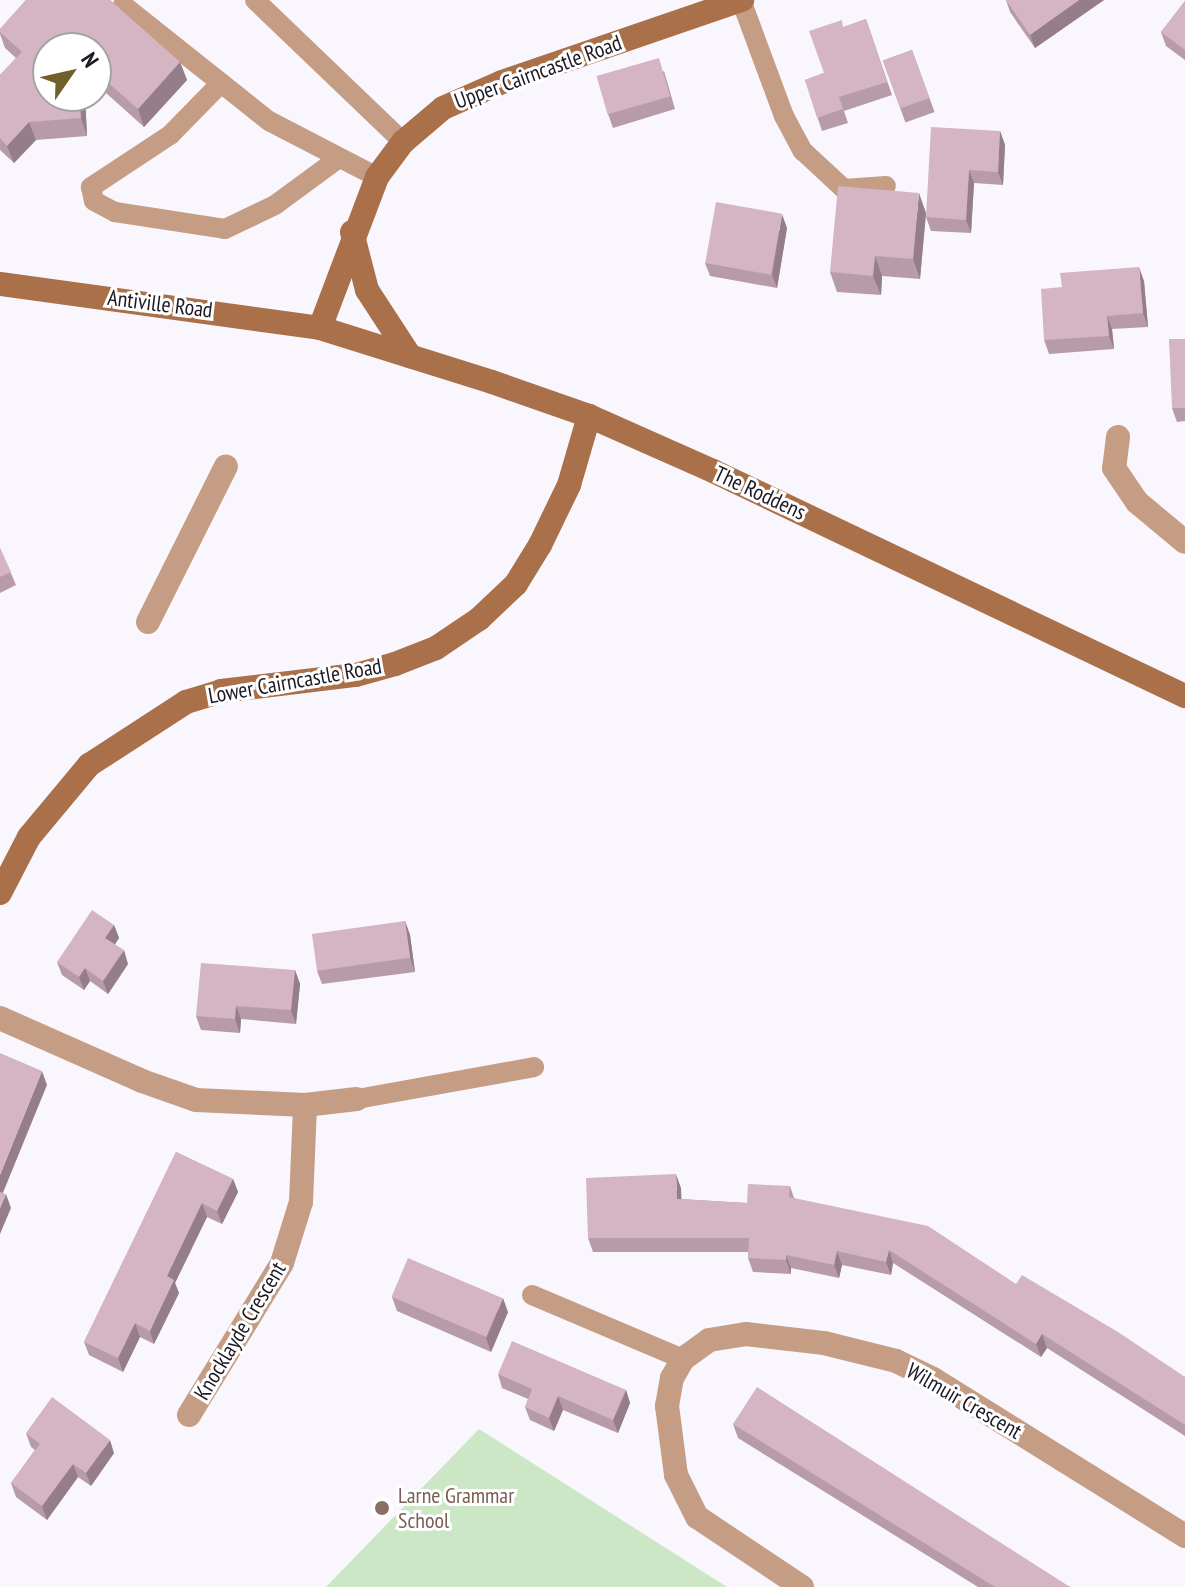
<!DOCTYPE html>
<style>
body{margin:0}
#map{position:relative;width:1185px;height:1587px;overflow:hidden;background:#f9f7fd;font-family:"PT Sans Narrow",sans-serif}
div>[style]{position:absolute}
.green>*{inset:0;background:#cbe7c6}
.lane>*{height:20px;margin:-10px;padding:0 10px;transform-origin:10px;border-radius:10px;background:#c59d84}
.street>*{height:24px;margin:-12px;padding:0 12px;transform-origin:12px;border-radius:12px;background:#c59d84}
.secondary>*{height:24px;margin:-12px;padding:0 12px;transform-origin:12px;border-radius:12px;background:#a9704a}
.wall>*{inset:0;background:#b79ba9;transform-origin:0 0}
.shaded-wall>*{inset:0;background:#957e89}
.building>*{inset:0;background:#d5b4c4;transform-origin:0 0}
.dots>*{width:22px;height:22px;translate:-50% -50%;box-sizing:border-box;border:4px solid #fff;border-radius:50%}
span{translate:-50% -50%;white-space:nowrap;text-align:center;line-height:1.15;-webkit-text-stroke:6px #fff;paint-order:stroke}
.street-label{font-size:22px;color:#1c1924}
.education-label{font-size:22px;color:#785e54}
.left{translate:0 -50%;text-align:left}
.north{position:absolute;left:32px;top:32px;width:80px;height:80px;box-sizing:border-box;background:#fff;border:2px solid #a4a3a7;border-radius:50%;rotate:56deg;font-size:22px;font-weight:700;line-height:32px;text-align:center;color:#1c1924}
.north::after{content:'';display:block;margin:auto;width:28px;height:36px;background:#705e2d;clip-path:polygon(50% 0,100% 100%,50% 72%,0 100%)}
</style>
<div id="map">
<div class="green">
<i style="clip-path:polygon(479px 1429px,727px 1587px,326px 1587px)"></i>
</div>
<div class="lane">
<i style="left:255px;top:0;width:205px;rotate:43.8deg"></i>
<i style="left:741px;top:0;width:124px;rotate:69.7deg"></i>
<i style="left:784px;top:116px;width:40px;rotate:62deg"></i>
<i style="left:803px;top:151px;width:56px;rotate:42.8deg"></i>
<i style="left:844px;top:189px;width:42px;rotate:-4.1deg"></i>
<i style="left:123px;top:5px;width:186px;rotate:38.5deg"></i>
<i style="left:269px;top:121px;width:122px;rotate:27.4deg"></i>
<i style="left:221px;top:83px;width:73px;rotate:134.4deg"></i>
<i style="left:170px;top:135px;width:95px;rotate:146.6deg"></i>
<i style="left:91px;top:187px;width:14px;rotate:78deg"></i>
<i style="left:94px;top:201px;width:24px;rotate:28deg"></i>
<i style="left:115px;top:212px;width:111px;rotate:8.8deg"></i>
<i style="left:225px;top:229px;width:55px;rotate:-25.6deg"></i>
<i style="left:275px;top:205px;width:79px;rotate:-36.3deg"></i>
<i style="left:357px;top:1099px;width:180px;rotate:-10.2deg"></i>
<i style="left:532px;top:1295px;width:164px;rotate:23deg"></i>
</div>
<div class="street">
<i style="left:1118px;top:437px;width:31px;rotate:97deg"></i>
<i style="left:1114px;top:468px;width:41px;rotate:55.9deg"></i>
<i style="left:1137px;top:502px;width:62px;rotate:39.8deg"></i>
<i style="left:148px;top:622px;width:174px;rotate:-63.4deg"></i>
<i style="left:0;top:1018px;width:155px;rotate:23.9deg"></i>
<i style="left:142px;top:1081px;width:57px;rotate:19.4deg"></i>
<i style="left:196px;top:1100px;width:109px;rotate:2.6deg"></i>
<i style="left:305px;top:1105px;width:52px;rotate:-6.6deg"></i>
<i style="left:189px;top:1415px;width:178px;rotate:-58.5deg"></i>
<i style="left:282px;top:1263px;width:64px;rotate:-72.7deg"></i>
<i style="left:301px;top:1202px;width:97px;rotate:-87.6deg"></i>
<i style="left:802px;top:1587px;width:126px;rotate:-146.3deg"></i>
<i style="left:697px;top:1517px;width:47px;rotate:-116.6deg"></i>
<i style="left:676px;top:1475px;width:70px;rotate:-97.4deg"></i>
<i style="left:667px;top:1406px;width:28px;rotate:-80deg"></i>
<i style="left:672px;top:1378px;width:22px;rotate:-60deg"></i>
<i style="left:683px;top:1359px;width:32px;rotate:-36deg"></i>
<i style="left:709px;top:1340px;width:37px;rotate:-9deg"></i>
<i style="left:746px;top:1334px;width:79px;rotate:6.6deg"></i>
<i style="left:824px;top:1343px;width:74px;rotate:14deg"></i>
<i style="left:896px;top:1361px;width:41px;rotate:25.9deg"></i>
<i style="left:933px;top:1379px;width:297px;rotate:31.9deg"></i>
</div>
<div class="secondary">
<i style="left:352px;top:232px;width:60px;rotate:75.5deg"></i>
<i style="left:367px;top:290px;width:79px;rotate:56.9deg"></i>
<i style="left:0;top:284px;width:323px;rotate:7.8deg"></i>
<i style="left:320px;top:328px;width:180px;rotate:17.4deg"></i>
<i style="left:492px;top:382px;width:103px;rotate:19.3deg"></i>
<i style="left:589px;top:416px;width:136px;rotate:23.9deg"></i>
<i style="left:713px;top:471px;width:523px;rotate:25.49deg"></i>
<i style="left:320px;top:328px;width:161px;rotate:-69.3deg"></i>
<i style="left:377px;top:177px;width:44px;rotate:-53.4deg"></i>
<i style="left:403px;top:142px;width:52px;rotate:-40.4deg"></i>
<i style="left:443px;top:108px;width:64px;rotate:-23.8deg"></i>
<i style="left:502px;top:82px;width:254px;rotate:-18.9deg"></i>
<i style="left:0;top:893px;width:63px;rotate:-62.6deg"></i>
<i style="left:29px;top:837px;width:94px;rotate:-50.2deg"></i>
<i style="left:89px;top:765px;width:116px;rotate:-33deg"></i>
<i style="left:186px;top:702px;width:37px;rotate:-17deg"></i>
<i style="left:221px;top:691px;width:136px;rotate:-6.8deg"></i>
<i style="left:356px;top:675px;width:41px;rotate:-15.8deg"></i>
<i style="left:395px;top:664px;width:44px;rotate:-21.3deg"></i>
<i style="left:436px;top:648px;width:52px;rotate:-34deg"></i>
<i style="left:479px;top:619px;width:51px;rotate:-43.4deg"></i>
<i style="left:516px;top:584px;width:46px;rotate:-58.4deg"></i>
<i style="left:540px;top:545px;width:67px;rotate:-64.2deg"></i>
<i style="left:569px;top:485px;width:72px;rotate:-73.8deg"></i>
</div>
<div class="wall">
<i style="clip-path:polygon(26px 0,110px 0,180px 62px,187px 80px,144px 127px,96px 84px,96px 48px,48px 48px,48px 96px,85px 96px,87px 136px,36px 140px,14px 163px,0 150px,0 75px,16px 58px,5px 48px,0 34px,0 29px)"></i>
<i style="clip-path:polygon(1006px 0,1104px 0,1035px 48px,1010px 12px)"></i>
<i style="clip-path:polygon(1185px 1px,1185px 60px,1166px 46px,1161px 32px)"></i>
<i style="clip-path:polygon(866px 19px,892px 95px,844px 111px,848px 123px,822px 131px,805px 80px,824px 73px,844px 27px)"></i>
<i style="left:912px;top:50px;width:66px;height:31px;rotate:70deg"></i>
<i style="clip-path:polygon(664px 71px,675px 109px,613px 128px,608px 114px)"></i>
<i style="clip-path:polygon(1000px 131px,1005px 145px,1003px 185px,974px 183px,971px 233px,931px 231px,926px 217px)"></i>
<i style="clip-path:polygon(926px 213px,920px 279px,882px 276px,881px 295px,837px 292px,830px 272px)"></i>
<i style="clip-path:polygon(787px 228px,777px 288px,710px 276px,705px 263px)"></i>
<i style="clip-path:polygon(1144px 281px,1148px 327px,1112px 329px,1114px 349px,1049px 354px,1044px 340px)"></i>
<i style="clip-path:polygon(1185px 339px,1185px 421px,1177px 422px,1172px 408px)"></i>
<i style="clip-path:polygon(0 548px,16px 585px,0 593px)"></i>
<i style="clip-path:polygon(405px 921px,410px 935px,415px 972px,322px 984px,317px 971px)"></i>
<i style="clip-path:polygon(114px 925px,119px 938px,115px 944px,128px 964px,108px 994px,90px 981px,84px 990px,62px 975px,57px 962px)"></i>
<i style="clip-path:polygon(295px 970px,300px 984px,296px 1024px,241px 1019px,240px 1033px,201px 1030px,196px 1016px)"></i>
<i style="clip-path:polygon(176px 1152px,233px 1179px,238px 1192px,222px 1224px,207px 1217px,175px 1283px,179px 1293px,154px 1344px,140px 1337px,123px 1372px,89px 1355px,84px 1342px)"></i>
<i style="clip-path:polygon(790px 1186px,794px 1198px,1016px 1284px,1185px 1377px,1185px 1436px,1047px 1348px,1041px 1357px,893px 1263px,891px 1275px,842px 1265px,839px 1278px,791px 1268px,791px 1274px,753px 1272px,748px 1258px,748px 1252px,593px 1252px,588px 1238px,681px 1188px,681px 1199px,747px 1203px)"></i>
<i style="clip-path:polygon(392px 1297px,508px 1312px,491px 1352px,397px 1311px)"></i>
<i style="clip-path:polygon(498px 1374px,626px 1390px,630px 1403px,618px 1433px,563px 1410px,554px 1431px,530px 1420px,525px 1407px,528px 1399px,502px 1388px)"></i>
<i style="clip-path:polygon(733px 1424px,1070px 1587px,978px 1587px,738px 1438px)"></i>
<i style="clip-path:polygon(26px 1433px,114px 1453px,91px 1486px,78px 1477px,47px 1520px,16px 1497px,11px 1483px,35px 1450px,31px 1447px)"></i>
</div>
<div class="shaded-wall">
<i style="clip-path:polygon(1079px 0,1104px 0,1035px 48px,1030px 35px)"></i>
<i style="clip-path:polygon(180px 62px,187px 80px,144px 127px,138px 109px)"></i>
<i style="clip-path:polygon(79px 96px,85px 96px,87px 136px,81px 118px)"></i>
<i style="clip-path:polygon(29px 122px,36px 140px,14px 163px,7px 146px)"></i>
<i style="clip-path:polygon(1000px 131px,1005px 145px,1003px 185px,998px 172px)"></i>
<i style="clip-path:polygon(969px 170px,974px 183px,971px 233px,966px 220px)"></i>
<i style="clip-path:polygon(919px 193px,926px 213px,920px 279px,913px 259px)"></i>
<i style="clip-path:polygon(782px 214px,787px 228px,777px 288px,772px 275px)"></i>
<i style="clip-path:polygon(875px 256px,882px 276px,881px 295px,873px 276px)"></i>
<i style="clip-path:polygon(1139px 267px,1144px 281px,1148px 327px,1143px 313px)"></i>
<i style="clip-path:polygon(1107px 316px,1112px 329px,1114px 349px,1109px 336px)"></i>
<i style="clip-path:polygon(405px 921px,410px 935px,415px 972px,410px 958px)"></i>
<i style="clip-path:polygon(114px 925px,119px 938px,110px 952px,105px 938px)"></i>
<i style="clip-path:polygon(124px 950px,128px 964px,108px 994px,103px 981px)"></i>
<i style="clip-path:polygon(85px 968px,90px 981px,84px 990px,79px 977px)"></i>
<i style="clip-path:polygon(295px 970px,300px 984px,296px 1024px,291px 1010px)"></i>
<i style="clip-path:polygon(236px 1006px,241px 1019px,240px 1033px,235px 1019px)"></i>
<i style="clip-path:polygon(42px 1071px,47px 1085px,0 1200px,0 1175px)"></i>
<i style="clip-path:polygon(676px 1174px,681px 1188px,682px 1212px,677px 1199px)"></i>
<i style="clip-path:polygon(233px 1179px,238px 1192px,222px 1224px,217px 1211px)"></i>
<i style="clip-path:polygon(6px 1194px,11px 1208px,0 1234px,0 1208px)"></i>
<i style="clip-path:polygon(202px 1203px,207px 1217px,175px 1283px,179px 1293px,154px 1344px,150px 1331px,167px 1276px)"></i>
<i style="clip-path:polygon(889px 1250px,893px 1263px,891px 1275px,886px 1262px)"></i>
<i style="clip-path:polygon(837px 1251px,842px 1265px,839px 1278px,834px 1265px)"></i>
<i style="clip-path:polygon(786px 1255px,791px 1268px,791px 1274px,786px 1260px)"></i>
<i style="clip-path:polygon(503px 1298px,508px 1312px,491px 1352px,486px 1338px)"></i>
<i style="clip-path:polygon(135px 1323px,140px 1337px,123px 1372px,118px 1358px)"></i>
<i style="clip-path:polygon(1042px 1334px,1047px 1348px,1041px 1357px,1036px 1344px)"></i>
<i style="clip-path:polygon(626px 1390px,630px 1403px,618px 1433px,613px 1420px)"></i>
<i style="clip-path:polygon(558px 1396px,563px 1410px,554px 1431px,549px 1418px)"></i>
<i style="clip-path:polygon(110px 1440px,114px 1453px,91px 1486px,86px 1473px)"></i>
<i style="clip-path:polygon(73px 1464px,78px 1477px,47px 1520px,42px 1506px)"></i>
</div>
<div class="building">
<i style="clip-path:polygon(26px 0,110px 0,180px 62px,138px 109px,96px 72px,96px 48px,48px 48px,48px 96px,79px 96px,81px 118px,29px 122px,7px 146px,0 138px,0 75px,22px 52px,0 32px,0 29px)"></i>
<i style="clip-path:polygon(1006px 0,1079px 0,1030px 35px)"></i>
<i style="clip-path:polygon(1185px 1px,1185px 50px,1161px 32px)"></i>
<i style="clip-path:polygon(866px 19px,887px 82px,839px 97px,843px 109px,817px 118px,805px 80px,824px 73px,809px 31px,842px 20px,843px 27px)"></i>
<i style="left:912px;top:50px;width:51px;height:31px;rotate:70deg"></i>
<i style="left:659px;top:58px;width:40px;height:65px;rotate:74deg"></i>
<i style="clip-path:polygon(931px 127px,1000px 131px,998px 172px,969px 170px,966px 220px,926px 217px)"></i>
<i style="clip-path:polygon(838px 186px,919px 193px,913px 259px,875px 256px,873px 276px,830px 272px)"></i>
<i style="left:716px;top:202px;width:67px;height:62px;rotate:10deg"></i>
<i style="clip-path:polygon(1139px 267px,1143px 313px,1107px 316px,1109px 336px,1044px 340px,1041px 289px,1062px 287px,1060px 273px)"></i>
<i style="clip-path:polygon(1169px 339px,1185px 339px,1185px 408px,1172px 408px)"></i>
<i style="clip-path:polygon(0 548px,11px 572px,0 577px)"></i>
<i style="clip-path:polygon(92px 910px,114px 925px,105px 938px,124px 950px,103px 981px,85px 968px,79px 977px,57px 962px)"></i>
<i style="left:405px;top:921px;width:37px;height:94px;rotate:82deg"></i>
<i style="clip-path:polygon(201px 963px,295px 970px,291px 1010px,236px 1006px,235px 1019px,196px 1016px)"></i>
<i style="clip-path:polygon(0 1053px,42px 1071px,0 1175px)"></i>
<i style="clip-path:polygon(176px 1152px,233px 1179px,217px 1211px,202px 1203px,167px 1276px,174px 1280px,150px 1331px,135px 1323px,118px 1358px,84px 1342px)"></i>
<i style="clip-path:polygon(676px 1174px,677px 1199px,747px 1203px,748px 1184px,790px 1186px,789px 1197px,928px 1226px,1016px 1284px,1022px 1275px,1118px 1332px,1185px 1377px,1185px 1425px,1042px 1334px,1036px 1344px,889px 1250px,886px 1262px,837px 1251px,834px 1265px,786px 1255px,786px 1260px,748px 1258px,749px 1238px,588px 1238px,586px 1178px)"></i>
<i style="clip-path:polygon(0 1192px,6px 1194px,0 1208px)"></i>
<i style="left:408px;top:1258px;width:103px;height:42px;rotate:23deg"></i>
<i style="clip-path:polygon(512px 1341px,626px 1390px,613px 1420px,558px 1396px,549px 1418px,525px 1407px,532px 1389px,498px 1374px)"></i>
<i style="clip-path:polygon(757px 1387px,1070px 1587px,995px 1587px,733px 1424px)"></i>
<i style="clip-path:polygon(52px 1397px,110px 1440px,86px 1473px,73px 1464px,42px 1506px,11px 1483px,40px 1444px,26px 1433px)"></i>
</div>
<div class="dots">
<i style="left:382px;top:1508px;background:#8d6e63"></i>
</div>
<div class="street-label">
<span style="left:538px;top:72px;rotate:-20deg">Upper Cairncastle Road</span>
<span style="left:160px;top:304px;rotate:7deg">Antiville Road</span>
<span style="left:760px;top:493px;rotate:25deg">The Roddens</span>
<span style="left:295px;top:681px;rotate:-10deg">Lower Cairncastle Road</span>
<span style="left:240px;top:1331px;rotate:-59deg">Knocklayde Crescent</span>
<span style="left:964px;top:1401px;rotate:30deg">Wilmuir Crescent</span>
</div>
<div class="education-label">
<span class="left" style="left:398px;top:1508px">Larne Grammar<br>School</span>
</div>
<div class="north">N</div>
</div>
